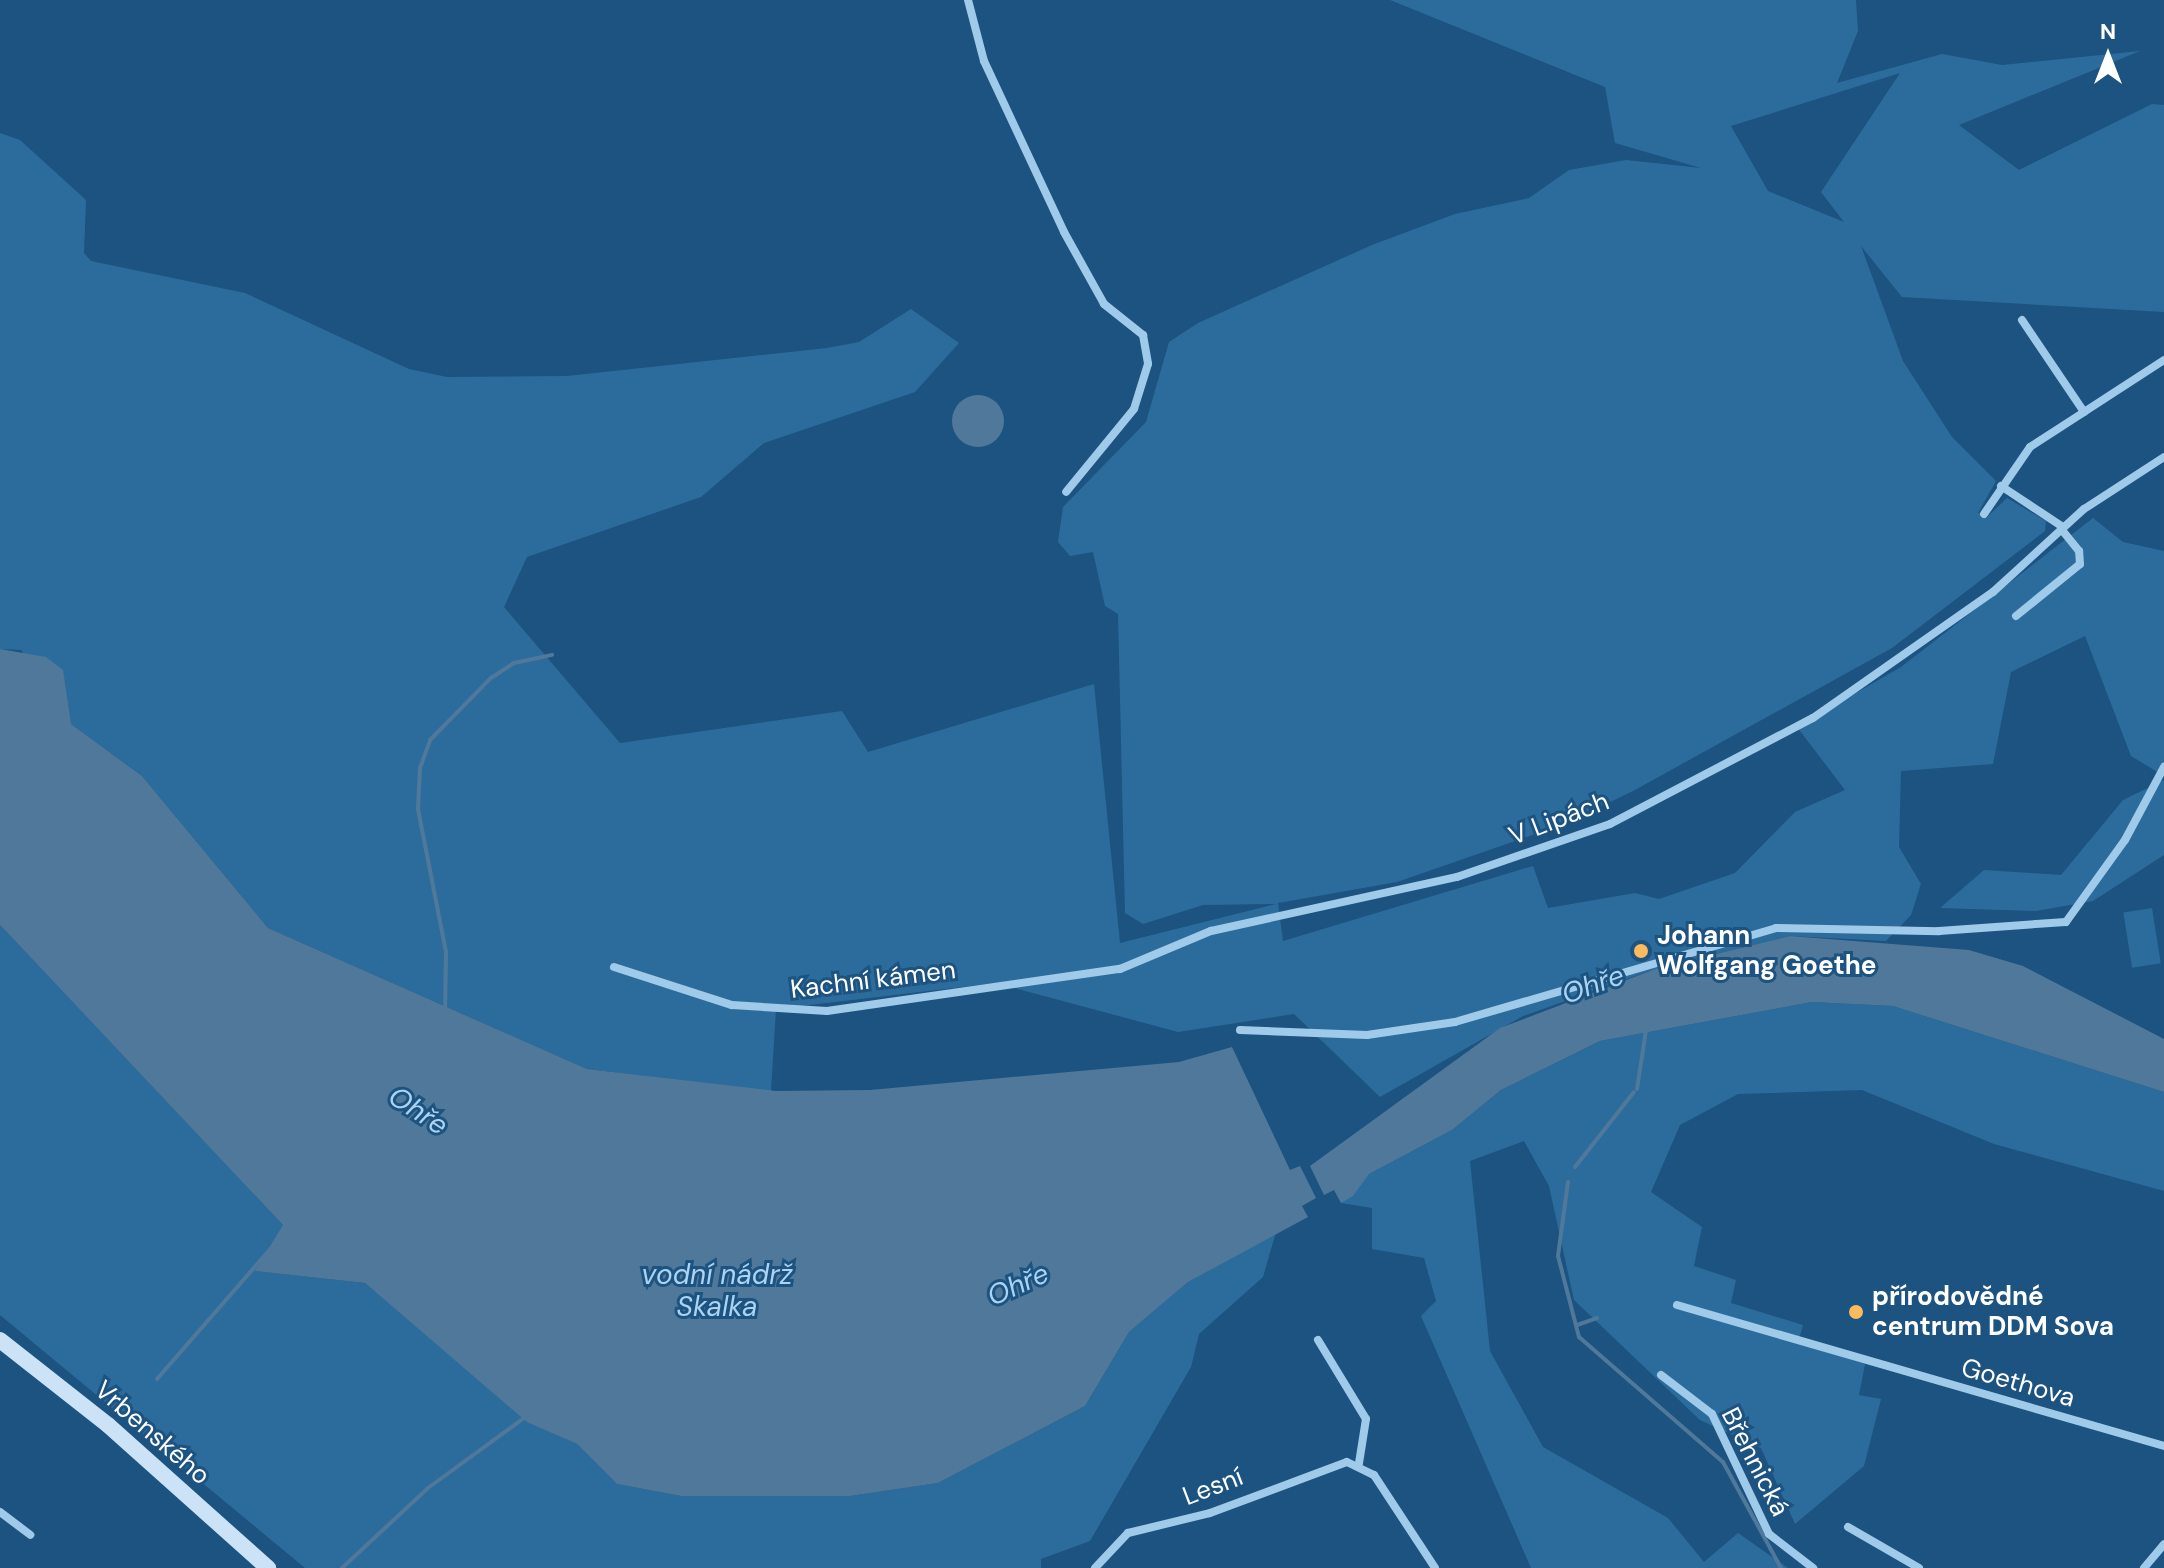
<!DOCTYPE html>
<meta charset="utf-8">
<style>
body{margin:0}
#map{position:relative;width:2164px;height:1568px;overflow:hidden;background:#1c5380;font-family:"DM Sans",sans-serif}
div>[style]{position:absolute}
.green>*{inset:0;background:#2c6c9d;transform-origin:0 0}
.water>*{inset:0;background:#50789a}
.round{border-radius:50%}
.stream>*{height:4px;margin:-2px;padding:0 2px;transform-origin:2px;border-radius:2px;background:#50789a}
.minor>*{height:8px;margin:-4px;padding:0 4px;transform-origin:4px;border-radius:4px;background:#a0cae9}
.secondary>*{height:16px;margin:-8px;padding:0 8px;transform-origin:8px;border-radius:8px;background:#cce3f7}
.dots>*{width:22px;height:22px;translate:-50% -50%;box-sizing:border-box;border:4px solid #1c5380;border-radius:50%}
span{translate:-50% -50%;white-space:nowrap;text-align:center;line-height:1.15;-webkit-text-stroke:6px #1c5380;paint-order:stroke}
.street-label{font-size:26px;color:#fff}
.poi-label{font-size:26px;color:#fff;font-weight:700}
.left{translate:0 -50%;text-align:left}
.water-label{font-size:28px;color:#acd3f1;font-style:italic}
.north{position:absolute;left:2068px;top:16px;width:80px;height:80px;-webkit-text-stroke:6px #1c5380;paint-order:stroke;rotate:0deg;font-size:22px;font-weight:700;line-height:32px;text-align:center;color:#fff}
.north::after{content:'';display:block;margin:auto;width:28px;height:36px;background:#fff;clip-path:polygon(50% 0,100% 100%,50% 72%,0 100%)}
</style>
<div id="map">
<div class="green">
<i style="clip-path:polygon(evenodd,1390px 0,1856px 0,1858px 31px,1837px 83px,1942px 54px,2002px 65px,2140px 51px,1959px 125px,2019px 170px,2152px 104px,2164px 105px,2164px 312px,1902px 297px,1861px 246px,1903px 361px,1952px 437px,1996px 481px,1978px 513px,1986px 518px,2007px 498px,2046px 521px,2045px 531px,1892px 648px,1633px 791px,1564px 824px,1397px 882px,1278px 903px,1283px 941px,1533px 866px,1548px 908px,1635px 893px,1659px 899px,1735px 873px,1795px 812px,1845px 790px,1797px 727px,1901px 667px,2093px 518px,2123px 542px,2164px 551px,2164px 776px,2131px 756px,2085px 636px,2011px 672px,1993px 764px,1901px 771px,1899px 847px,1921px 884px,1911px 915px,1886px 941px,1790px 936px,1658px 968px,1523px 1016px,1380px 1097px,1294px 1014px,1178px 1032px,996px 983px,776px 1009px,771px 1091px,587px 1069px,268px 928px,142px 776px,71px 724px,21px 650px,0 649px,0 133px,20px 140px,86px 200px,84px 253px,91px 261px,245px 293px,409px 369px,447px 377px,567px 376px,827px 348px,859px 342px,911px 309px,959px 343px,915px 392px,764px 443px,701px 497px,527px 557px,504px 607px,620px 743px,842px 711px,868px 752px,1094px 684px,1120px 943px,1276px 904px,1203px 905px,1143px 924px,1125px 913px,1118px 614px,1105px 606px,1093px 552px,1070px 556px,1058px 542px,1063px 507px,1146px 422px,1169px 342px,1198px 323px,1372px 245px,1455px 214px,1529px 198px,1569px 170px,1626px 160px,1701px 168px,1615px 143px,1605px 87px,1390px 0,1900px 73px,1821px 192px,1844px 222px,1768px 191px,1731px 126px,1900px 73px)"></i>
<i style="clip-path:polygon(2164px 780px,2164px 855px,2093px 901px,2036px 911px,1940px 908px,1984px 870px,2061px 875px,2123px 800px)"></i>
<i style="left:2152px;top:908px;width:56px;height:29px;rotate:81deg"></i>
<i style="clip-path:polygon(0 925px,284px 1226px,256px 1271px,365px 1283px,527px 1421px,577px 1444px,617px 1484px,681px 1496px,850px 1496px,938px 1483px,1085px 1406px,1129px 1332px,1188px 1282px,1276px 1232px,1263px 1277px,1199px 1334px,1191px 1367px,1090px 1541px,1041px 1559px,1041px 1568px,305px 1568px,0 1315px)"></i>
<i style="clip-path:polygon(1812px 1002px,1893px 1006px,2164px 1092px,2164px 1191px,1994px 1144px,1862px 1090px,1738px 1094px,1680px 1125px,1651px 1192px,1702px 1227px,1694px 1266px,1736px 1280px,1731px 1303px,1803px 1325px,1798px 1343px,1865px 1364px,1859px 1395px,1881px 1399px,1864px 1466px,1795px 1524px,1761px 1448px,1700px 1420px,1574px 1300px,1549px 1186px,1524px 1141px,1470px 1161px,1490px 1351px,1543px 1447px,1668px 1518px,1704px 1562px,1738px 1533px,1788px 1568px,1531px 1568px,1421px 1316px,1436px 1301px,1424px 1258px,1372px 1249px,1372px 1208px,1341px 1203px,1369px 1174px,1452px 1130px,1501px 1090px,1600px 1041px)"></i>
</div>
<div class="water">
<i class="round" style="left:952px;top:395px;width:52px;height:52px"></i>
<i style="clip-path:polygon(0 649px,46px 657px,63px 670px,71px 724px,142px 776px,268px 928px,587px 1069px,776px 1091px,870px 1090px,1179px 1062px,1232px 1047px,1290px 1170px,1300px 1166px,1316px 1198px,1302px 1206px,1308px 1217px,1188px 1282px,1129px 1332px,1085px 1406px,938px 1483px,850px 1496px,681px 1496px,617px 1484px,577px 1444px,527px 1422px,365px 1283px,255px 1271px,283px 1225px,0 925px)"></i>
<i style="clip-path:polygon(1790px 936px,1969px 950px,2023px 966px,2164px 1039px,2164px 1092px,1893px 1006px,1812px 1002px,1600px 1041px,1501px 1090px,1452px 1130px,1369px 1174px,1353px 1196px,1341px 1203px,1334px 1190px,1324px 1195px,1310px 1166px,1500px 1028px,1658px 968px)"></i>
</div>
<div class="stream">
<i style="left:445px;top:1011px;width:59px;rotate:-89deg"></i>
<i style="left:446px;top:952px;width:146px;rotate:-101.1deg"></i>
<i style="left:418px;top:809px;width:41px;rotate:-87.2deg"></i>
<i style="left:420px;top:768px;width:30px;rotate:-70deg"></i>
<i style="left:430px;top:740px;width:87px;rotate:-45.5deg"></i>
<i style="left:491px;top:678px;width:27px;rotate:-33deg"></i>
<i style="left:514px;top:663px;width:39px;rotate:-12deg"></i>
<i style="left:1637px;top:1089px;width:66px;rotate:-81.3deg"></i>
<i style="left:1575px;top:1167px;width:95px;rotate:-51.8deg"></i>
<i style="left:1568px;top:1182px;width:75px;rotate:97.7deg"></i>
<i style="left:1558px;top:1256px;width:84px;rotate:75.5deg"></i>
<i style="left:1579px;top:1337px;width:191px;rotate:41deg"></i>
<i style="left:1723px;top:1462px;width:121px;rotate:61.3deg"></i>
<i style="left:1577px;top:1325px;width:21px;rotate:-19deg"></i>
<i style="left:157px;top:1379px;width:186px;rotate:-48.9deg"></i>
<i style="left:342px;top:1568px;width:117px;rotate:-42.9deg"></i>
<i style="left:428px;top:1488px;width:124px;rotate:-36.1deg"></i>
</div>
<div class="minor">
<i style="left:968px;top:0;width:63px;rotate:75.3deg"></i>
<i style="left:984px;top:61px;width:189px;rotate:64.9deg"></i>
<i style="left:1064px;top:232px;width:82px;rotate:60.9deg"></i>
<i style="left:1104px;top:304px;width:50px;rotate:38.5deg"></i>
<i style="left:1143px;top:335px;width:29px;rotate:80deg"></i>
<i style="left:1148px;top:364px;width:47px;rotate:107.3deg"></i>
<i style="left:1134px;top:409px;width:107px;rotate:129.3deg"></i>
<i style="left:2022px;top:320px;width:111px;rotate:56deg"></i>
<i style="left:2084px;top:412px;width:95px;rotate:-33deg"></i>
<i style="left:2001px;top:486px;width:74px;rotate:33.5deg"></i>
<i style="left:1984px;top:514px;width:81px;rotate:-55.5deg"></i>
<i style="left:2030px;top:447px;width:64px;rotate:-32.9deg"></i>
<i style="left:2016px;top:616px;width:82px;rotate:-39.1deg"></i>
<i style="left:2080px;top:564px;width:13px;rotate:-94deg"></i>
<i style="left:2079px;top:551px;width:28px;rotate:-129deg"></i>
<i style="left:614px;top:967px;width:124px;rotate:17.9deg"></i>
<i style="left:732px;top:1005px;width:95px;rotate:3.6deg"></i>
<i style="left:827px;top:1011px;width:296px;rotate:-8.2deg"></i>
<i style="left:1120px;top:969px;width:99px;rotate:-22.7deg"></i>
<i style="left:1211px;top:931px;width:252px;rotate:-12.4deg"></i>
<i style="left:1457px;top:877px;width:162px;rotate:-19.1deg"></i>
<i style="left:1610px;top:824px;width:229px;rotate:-27.6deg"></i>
<i style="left:1813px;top:718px;width:220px;rotate:-35deg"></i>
<i style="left:1993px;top:592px;width:123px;rotate:-42.4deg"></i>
<i style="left:2084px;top:509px;width:95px;rotate:-33deg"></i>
<i style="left:1240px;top:1030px;width:127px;rotate:2.3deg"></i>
<i style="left:1367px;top:1035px;width:89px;rotate:-8.4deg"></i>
<i style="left:1455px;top:1022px;width:334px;rotate:-16.3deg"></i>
<i style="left:1776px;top:928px;width:163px;rotate:1.1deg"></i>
<i style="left:1939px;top:931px;width:127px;rotate:-4.1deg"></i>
<i style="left:2066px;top:922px;width:101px;rotate:-54.3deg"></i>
<i style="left:2125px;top:840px;width:83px;rotate:-61.9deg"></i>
<i style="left:1677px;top:1305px;width:507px;rotate:16.15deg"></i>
<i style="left:1318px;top:1340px;width:92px;rotate:58.7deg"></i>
<i style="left:1366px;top:1419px;width:45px;rotate:99deg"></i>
<i style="left:1661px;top:1375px;width:64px;rotate:37.4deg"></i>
<i style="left:1712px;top:1414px;width:133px;rotate:64.6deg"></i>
<i style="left:1769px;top:1534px;width:56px;rotate:37.7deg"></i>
<i style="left:0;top:1512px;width:38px;rotate:37deg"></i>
<i style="left:1848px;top:1527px;width:82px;rotate:30deg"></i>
<i style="left:1095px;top:1568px;width:48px;rotate:-46.7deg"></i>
<i style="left:1128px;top:1533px;width:84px;rotate:-13.7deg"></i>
<i style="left:1210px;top:1513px;width:146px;rotate:-20.4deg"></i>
<i style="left:1347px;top:1462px;width:30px;rotate:26deg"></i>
<i style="left:1374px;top:1475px;width:111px;rotate:56.7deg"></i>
<i style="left:2144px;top:1568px;width:31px;rotate:-50deg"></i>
</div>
<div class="secondary">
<i style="left:0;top:1340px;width:137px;rotate:38.2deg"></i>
<i style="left:108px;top:1425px;width:215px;rotate:41.8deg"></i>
</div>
<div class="dots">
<i style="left:1641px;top:951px;background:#fabb5e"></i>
<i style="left:1856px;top:1312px;background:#fabb5e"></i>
</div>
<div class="street-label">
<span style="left:1559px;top:819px;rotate:-21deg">V Lipách</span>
<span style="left:873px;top:980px;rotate:-7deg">Kachní kámen</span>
<span style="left:2018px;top:1383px;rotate:16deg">Goethova</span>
<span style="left:152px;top:1433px;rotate:41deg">Vrbenského</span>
<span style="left:1755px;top:1462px;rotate:63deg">Břehnická</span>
<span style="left:1213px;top:1487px;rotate:-21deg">Lesní</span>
</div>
<div class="poi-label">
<span class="left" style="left:1657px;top:951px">Johann<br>Wolfgang Goethe</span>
<span class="left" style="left:1872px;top:1312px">přírodovědné<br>centrum DDM Sova</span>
</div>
<div class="water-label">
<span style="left:1593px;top:985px;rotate:-20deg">Ohře</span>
<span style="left:418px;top:1111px;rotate:33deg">Ohře</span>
<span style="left:717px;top:1291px">vodní nádrž<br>Skalka</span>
<span style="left:1018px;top:1285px;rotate:-24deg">Ohře</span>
</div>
<div class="north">N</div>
</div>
